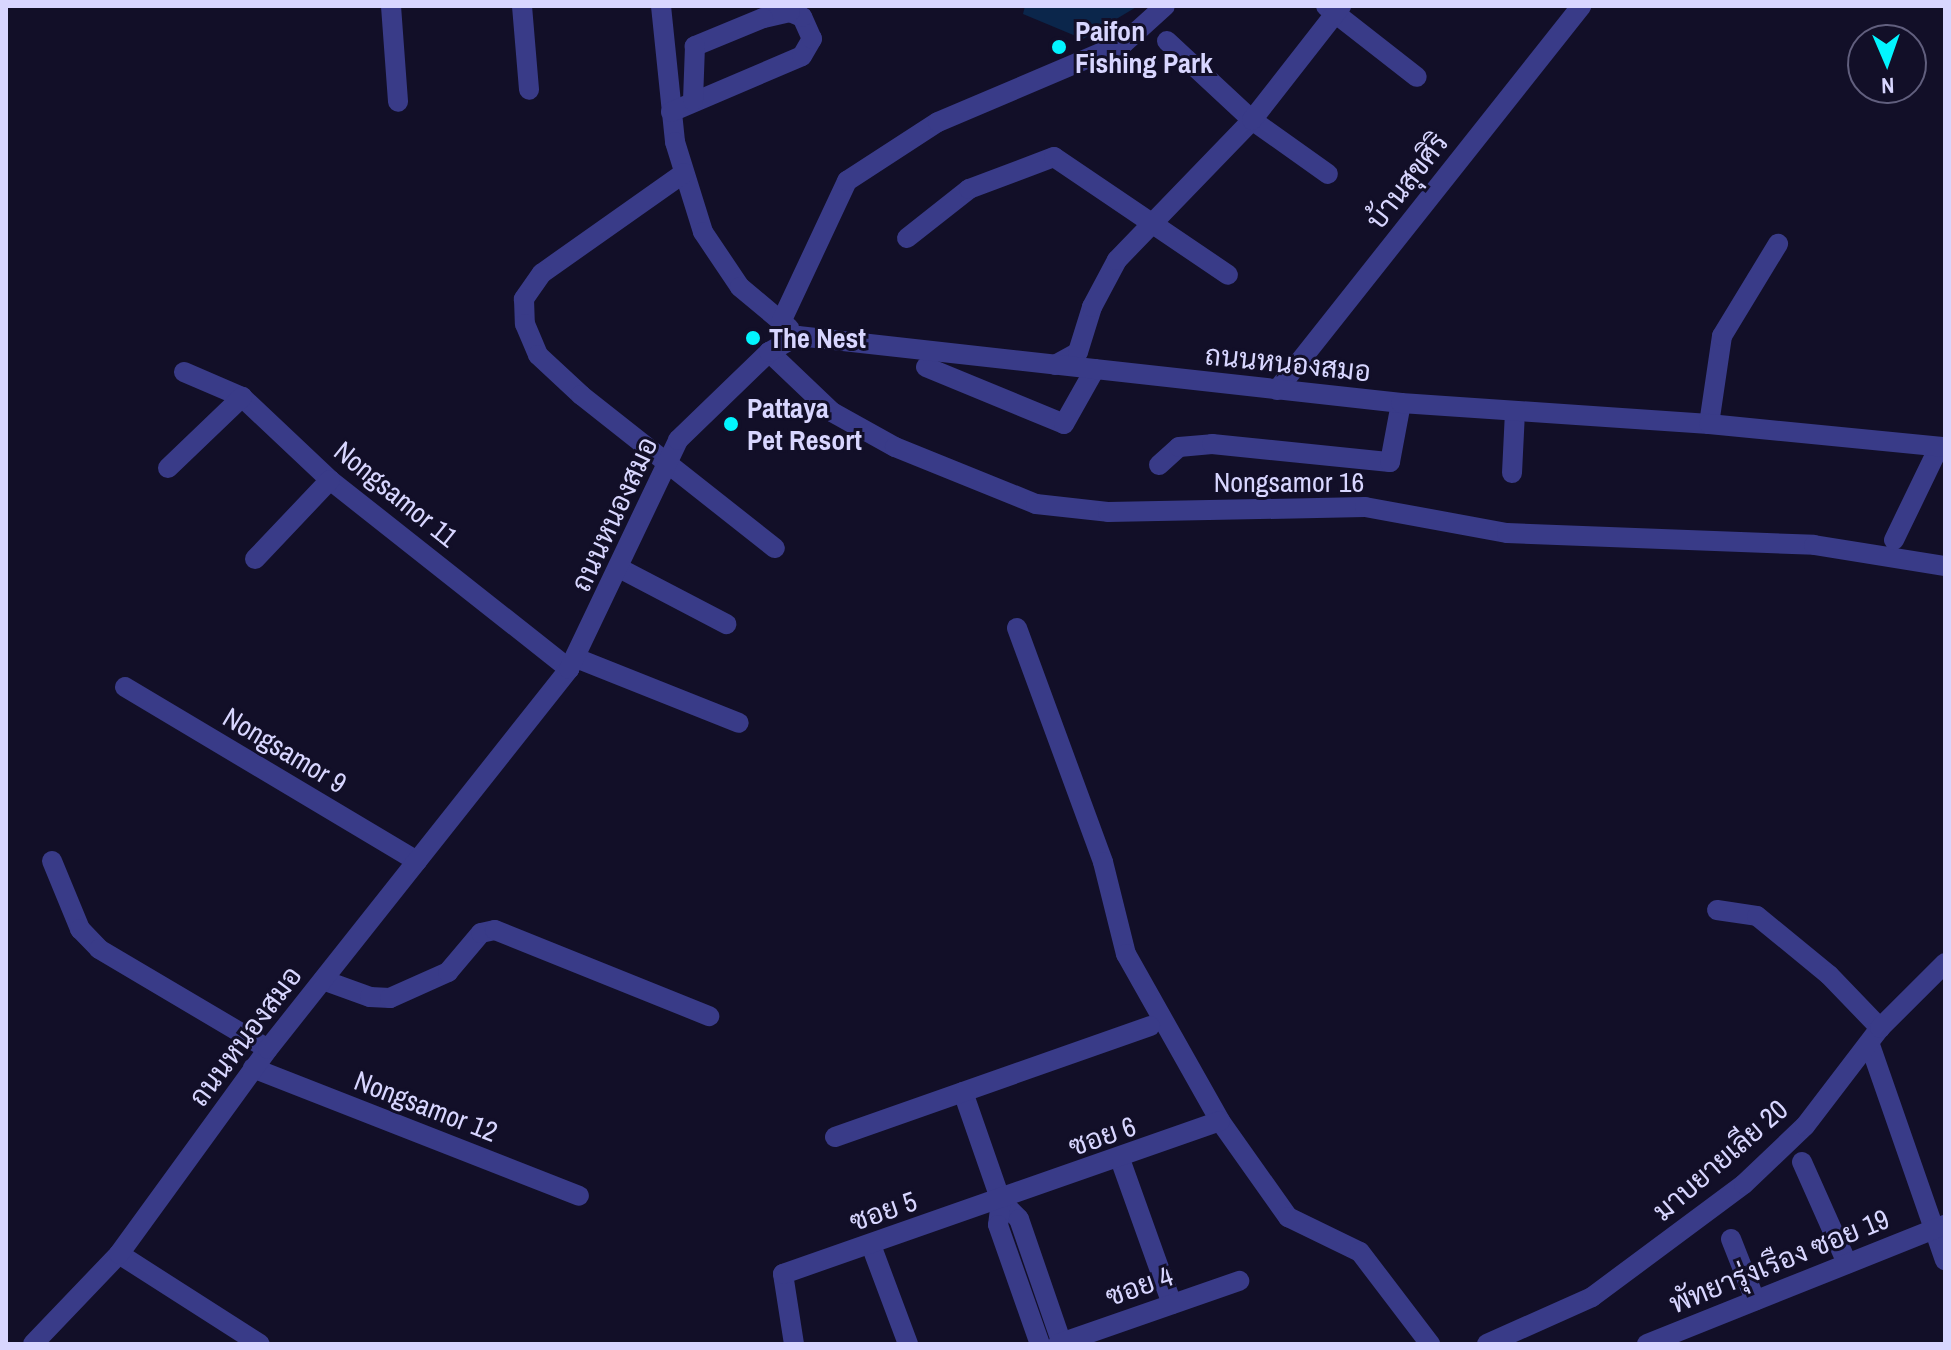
<!DOCTYPE html>
<meta charset="utf-8">
<style>
body{margin:0}
#map{position:relative;width:1951px;height:1350px;overflow:hidden;background:#120f28;font-family:"Archivo Narrow",Sarabun,sans-serif}
div>[style]{position:absolute}
.water>*{inset:0;background:#0b264b}
.minor>*{height:20px;margin:-10px;padding:0 10px;transform-origin:10px;border-radius:10px;background:#393b88}
.dots>*{width:22px;height:22px;translate:-50% -50%;box-sizing:border-box;border:4px solid #120f28;border-radius:50%}
span{translate:-50% -50%;white-space:nowrap;text-align:center;line-height:1.15;-webkit-text-stroke:6px #120f28;paint-order:stroke}
.poi-label{font-size:28px;color:#d8d6ff;font-weight:700}
.left{translate:0 -50%;text-align:left}
.street-label{font-size:28px;color:#d8d6ff}
.frame{position:absolute;inset:0;border:8px solid #d8d6ff;pointer-events:none}
.north{position:absolute;left:1847px;top:24px;width:80px;height:80px;box-sizing:border-box;background:#120f28;border:2px solid #615f7e;border-radius:50%;rotate:178deg;font-size:22px;font-weight:700;line-height:32px;text-align:center;color:#d8d6ff}
.north::after{content:'';display:block;margin:auto;width:28px;height:36px;background:#02f5ff;clip-path:polygon(50% 0,100% 100%,50% 72%,0 100%)}
</style>
<div id="map">
<div class="water">
<i style="clip-path:polygon(1025px 6px,1138px 6px,1083px 39px,1023px 14px)"></i>
</div>
<div class="minor">
<i style="left:391px;top:6px;width:96px;rotate:85.8deg"></i>
<i style="left:522px;top:6px;width:84px;rotate:85.2deg"></i>
<i style="left:661px;top:6px;width:137px;rotate:84.1deg"></i>
<i style="left:675px;top:142px;width:94px;rotate:72.7deg"></i>
<i style="left:703px;top:232px;width:66px;rotate:56.1deg"></i>
<i style="left:740px;top:287px;width:64px;rotate:39.9deg"></i>
<i style="left:1326px;top:6px;width:115px;rotate:38deg"></i>
<i style="left:1167px;top:41px;width:116px;rotate:42.9deg"></i>
<i style="left:1252px;top:120px;width:93px;rotate:35.4deg"></i>
<i style="left:671px;top:112px;width:142px;rotate:-23.1deg"></i>
<i style="left:802px;top:56px;width:20px;rotate:-60deg"></i>
<i style="left:812px;top:39px;width:24px;rotate:-114deg"></i>
<i style="left:802px;top:17px;width:13px;rotate:-157deg"></i>
<i style="left:790px;top:12px;width:28px;rotate:167deg"></i>
<i style="left:763px;top:18px;width:74px;rotate:157.6deg"></i>
<i style="left:695px;top:46px;width:55px;rotate:92.1deg"></i>
<i style="left:684px;top:173px;width:174px;rotate:144.8deg"></i>
<i style="left:542px;top:273px;width:32px;rotate:125deg"></i>
<i style="left:524px;top:299px;width:25px;rotate:88deg"></i>
<i style="left:525px;top:324px;width:34px;rotate:67deg"></i>
<i style="left:538px;top:355px;width:59px;rotate:42.9deg"></i>
<i style="left:581px;top:395px;width:247px;rotate:38.3deg"></i>
<i style="left:907px;top:238px;width:79px;rotate:-38.3deg"></i>
<i style="left:969px;top:189px;width:91px;rotate:-20.6deg"></i>
<i style="left:1054px;top:157px;width:210px;rotate:34.1deg"></i>
<i style="left:781px;top:322px;width:156px;rotate:-64.9deg"></i>
<i style="left:847px;top:181px;width:108px;rotate:-33deg"></i>
<i style="left:938px;top:122px;width:202px;rotate:-23deg"></i>
<i style="left:1124px;top:43px;width:55px;rotate:-42.1deg"></i>
<i style="left:769px;top:352px;width:87px;rotate:43.6deg"></i>
<i style="left:832px;top:412px;width:72px;rotate:29.1deg"></i>
<i style="left:895px;top:447px;width:152px;rotate:22deg"></i>
<i style="left:1036px;top:504px;width:72px;rotate:6.3deg"></i>
<i style="left:1108px;top:512px;width:257px;rotate:-1.1deg"></i>
<i style="left:1365px;top:507px;width:144px;rotate:10.4deg"></i>
<i style="left:1507px;top:533px;width:307px;rotate:2.2deg"></i>
<i style="left:1814px;top:545px;width:133px;rotate:9.1deg"></i>
<i style="left:1055px;top:365px;width:26px;rotate:-29deg"></i>
<i style="left:1078px;top:352px;width:47px;rotate:-72.7deg"></i>
<i style="left:1092px;top:307px;width:53px;rotate:-62deg"></i>
<i style="left:1117px;top:260px;width:194px;rotate:-46deg"></i>
<i style="left:1252px;top:120px;width:145px;rotate:-52deg"></i>
<i style="left:926px;top:367px;width:149px;rotate:22.4deg"></i>
<i style="left:1064px;top:424px;width:63px;rotate:-60.6deg"></i>
<i style="left:184px;top:372px;width:63px;rotate:23.3deg"></i>
<i style="left:242px;top:397px;width:121px;rotate:43.3deg"></i>
<i style="left:330px;top:480px;width:305px;rotate:38.3deg"></i>
<i style="left:1277px;top:390px;width:490px;rotate:-51.6deg"></i>
<i style="left:1709px;top:424px;width:89px;rotate:-81.6deg"></i>
<i style="left:1722px;top:336px;width:108px;rotate:-58.7deg"></i>
<i style="left:1159px;top:465px;width:27px;rotate:-42deg"></i>
<i style="left:1179px;top:447px;width:33px;rotate:-5deg"></i>
<i style="left:1212px;top:444px;width:179px;rotate:5.8deg"></i>
<i style="left:1390px;top:462px;width:60px;rotate:-79.4deg"></i>
<i style="left:168px;top:468px;width:103px;rotate:-43.8deg"></i>
<i style="left:1512px;top:473px;width:62px;rotate:-87.2deg"></i>
<i style="left:1894px;top:540px;width:103px;rotate:-64.2deg"></i>
<i style="left:255px;top:559px;width:109px;rotate:-46.5deg"></i>
<i style="left:621px;top:569px;width:119px;rotate:27.6deg"></i>
<i style="left:1017px;top:628px;width:249px;rotate:69.8deg"></i>
<i style="left:1103px;top:862px;width:95px;rotate:76deg"></i>
<i style="left:1126px;top:954px;width:192px;rotate:60.6deg"></i>
<i style="left:1220px;top:1121px;width:118px;rotate:54.7deg"></i>
<i style="left:1288px;top:1217px;width:80px;rotate:25.9deg"></i>
<i style="left:1360px;top:1252px;width:116px;rotate:52.7deg"></i>
<i style="left:576px;top:658px;width:175px;rotate:21.7deg"></i>
<i style="left:125px;top:687px;width:340px;rotate:30.8deg"></i>
<i style="left:52px;top:861px;width:74px;rotate:67.6deg"></i>
<i style="left:80px;top:929px;width:28px;rotate:46deg"></i>
<i style="left:99px;top:949px;width:196px;rotate:30.6deg"></i>
<i style="left:1717px;top:910px;width:40px;rotate:8.5deg"></i>
<i style="left:1757px;top:916px;width:93px;rotate:39.3deg"></i>
<i style="left:1829px;top:975px;width:74px;rotate:46.1deg"></i>
<i style="left:323px;top:980px;width:50px;rotate:19.9deg"></i>
<i style="left:370px;top:997px;width:20px;rotate:3deg"></i>
<i style="left:390px;top:998px;width:64px;rotate:-24.1deg"></i>
<i style="left:448px;top:972px;width:51px;rotate:-49.8deg"></i>
<i style="left:481px;top:933px;width:14px;rotate:-12deg"></i>
<i style="left:495px;top:930px;width:231px;rotate:21.9deg"></i>
<i style="left:1870px;top:1045px;width:228px;rotate:70.8deg"></i>
<i style="left:253px;top:1068px;width:350px;rotate:21.4deg"></i>
<i style="left:963px;top:1092px;width:115px;rotate:70.8deg"></i>
<i style="left:1001px;top:1201px;width:25px;rotate:45deg"></i>
<i style="left:1019px;top:1219px;width:132px;rotate:71deg"></i>
<i style="left:835px;top:1137px;width:334px;rotate:-19.4deg"></i>
<i style="left:1120px;top:1159px;width:154px;rotate:70.3deg"></i>
<i style="left:1802px;top:1162px;width:111px;rotate:66deg"></i>
<i style="left:1001px;top:1201px;width:24px;rotate:97deg"></i>
<i style="left:998px;top:1225px;width:126px;rotate:70.6deg"></i>
<i style="left:1731px;top:1239px;width:66px;rotate:68.5deg"></i>
<i style="left:871px;top:1245px;width:106px;rotate:69.5deg"></i>
<i style="left:119px;top:1254px;width:167px;rotate:32.6deg"></i>
<i style="left:33px;top:1344px;width:124px;rotate:-46.3deg"></i>
<i style="left:119px;top:1254px;width:253px;rotate:-54deg"></i>
<i style="left:268px;top:1049px;width:485px;rotate:-51.6deg"></i>
<i style="left:569px;top:669px;width:254px;rotate:-64.5deg"></i>
<i style="left:678px;top:440px;width:127px;rotate:-44deg"></i>
<i style="left:769px;top:352px;width:33px;rotate:-29deg"></i>
<i style="left:798px;top:336px;width:607px;rotate:6.34deg"></i>
<i style="left:1401px;top:403px;width:309px;rotate:3.9deg"></i>
<i style="left:1709px;top:424px;width:237px;rotate:5.6deg"></i>
<i style="left:794px;top:1344px;width:71px;rotate:-98.9deg"></i>
<i style="left:783px;top:1274px;width:463px;rotate:-19.3deg"></i>
<i style="left:1058px;top:1344px;width:192px;rotate:-19.2deg"></i>
<i style="left:1487px;top:1344px;width:115px;rotate:-24.1deg"></i>
<i style="left:1592px;top:1297px;width:189px;rotate:-36.6deg"></i>
<i style="left:1744px;top:1184px;width:84px;rotate:-43.6deg"></i>
<i style="left:1805px;top:1126px;width:123px;rotate:-52.6deg"></i>
<i style="left:1880px;top:1028px;width:92px;rotate:-45deg"></i>
<i style="left:1647px;top:1344px;width:321px;rotate:-21.8deg"></i>
</div>
<div class="dots">
<i style="left:1059px;top:47px;background:#02f5ff"></i>
<i style="left:753px;top:338px;background:#02f5ff"></i>
<i style="left:731px;top:424px;background:#02f5ff"></i>
</div>
<div class="poi-label">
<span class="left" style="left:1075px;top:47px">Paifon<br>Fishing Park</span>
<span class="left" style="left:769px;top:338px">The Nest</span>
<span class="left" style="left:747px;top:424px">Pattaya<br>Pet Resort</span>
</div>
<div class="street-label">
<span style="left:1407px;top:181px;rotate:-52deg">บ้านสุขศิริ</span>
<span style="left:1288px;top:363px;rotate:6deg">ถนนหนองสมอ</span>
<span style="left:1289px;top:482px">Nongsamor 16</span>
<span style="left:396px;top:494px;rotate:39deg">Nongsamor 11</span>
<span style="left:614px;top:514px;rotate:-65deg">ถนนหนองสมอ</span>
<span style="left:285px;top:750px;rotate:31deg">Nongsamor 9</span>
<span style="left:245px;top:1036px;rotate:-53deg">ถนนหนองสมอ</span>
<span style="left:426px;top:1106px;rotate:21deg">Nongsamor 12</span>
<span style="left:1102px;top:1136px;rotate:-19deg">ซอย 6</span>
<span style="left:1720px;top:1160px;rotate:-41deg">มาบยายเลีย 20</span>
<span style="left:883px;top:1211px;rotate:-19deg">ซอย 5</span>
<span style="left:1779px;top:1261px;rotate:-22deg">พัทยารุ่งเรือง ซอย 19</span>
<span style="left:1139px;top:1286px;rotate:-19deg">ซอย 4</span>
</div>
<div class="frame"></div>
<div class="north">N</div>
</div>
